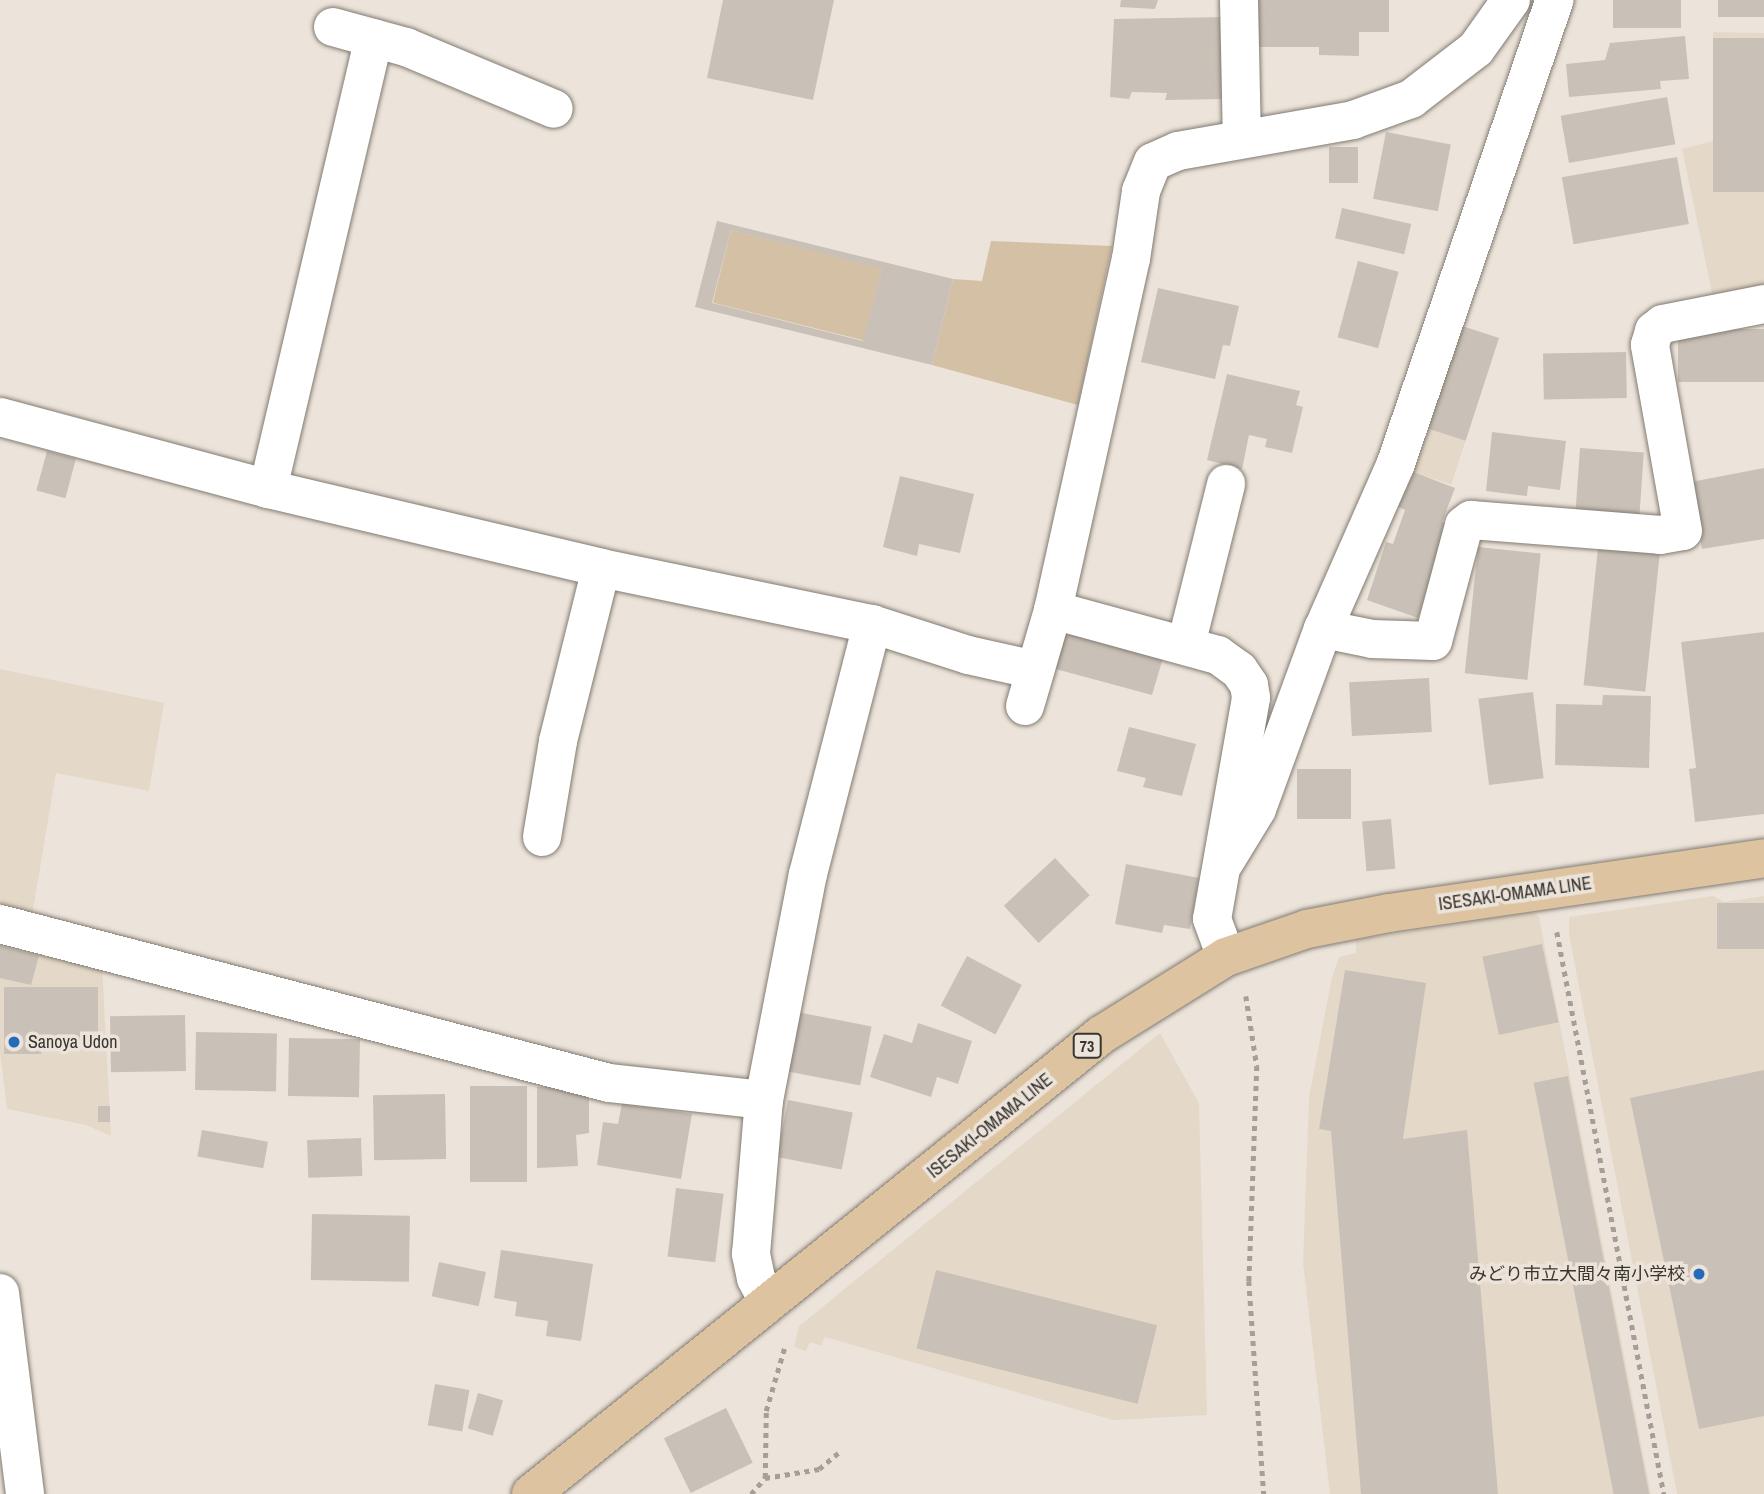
<!DOCTYPE html>
<meta charset="utf-8">
<style>
body{margin:0}
#map{position:relative;width:1764px;height:1494px;overflow:hidden;background:#ece4da;font-family:"Archivo Narrow","Noto Sans JP",sans-serif}
div>[style]{position:absolute}
.built>*{inset:0;background:#e4d9c8;transform-origin:0 0}
.green>*{inset:0;background:#d4c0a5;transform-origin:0 0}
.building>*{inset:0;background:#c9c1b7;transform-origin:0 0}
.path>*{height:4.5px;margin-top:-2.25px;transform-origin:0;background:repeating-linear-gradient(90deg,#a59f97 0 5px,transparent 0 10px)}
.roads{filter:drop-shadow(0 0 2px #827b72) drop-shadow(0 0 2px #827b72)}
.minor>*{height:38px;margin:-19px;padding:0 19px;transform-origin:19px;border-radius:19px;background:#fff}
.major>*{height:38px;margin:-19px;padding:0 19px;transform-origin:19px;border-radius:19px;background:#ddc3a0}
.dots>*{width:19px;height:19px;translate:-50% -50%;box-sizing:border-box;border:4px solid #ece4da;border-radius:50%}
span{translate:-50% -50%;white-space:nowrap;text-align:center;line-height:1.15;-webkit-text-stroke:7px #ece4da;paint-order:stroke}
.shield-label span{padding:2px 5px;background:#ece4da;border:2px solid;border-radius:5px;-webkit-text-stroke-width:0}
.shield-label{font-size:16px;color:#383531;font-weight:700}
.street-label{font-size:18px;color:#383531}
.poi-label{font-size:18px;color:#383531}
.left{translate:0 -50%;text-align:left}
.right{translate:-100% -50%;text-align:right}
</style>
<div id="map">
<div class="built">
<i style="clip-path:polygon(1713px 32px,1764px 33px,1764px 290px,1714px 302px,1682px 149px,1713px 141px)"></i>
<i style="left:1459px;top:325px;width:42px;height:154px;rotate:18deg"></i>
<i style="clip-path:polygon(0 669px,164px 703px,149px 791px,56px 773px,32px 916px,0 907px)"></i>
<i style="clip-path:polygon(1713px 896px,1724px 902px,1764px 896px,1764px 1494px,1677px 1494px,1569px 935px,1569px 917px)"></i>
<i style="clip-path:polygon(1533px 912px,1539px 917px,1651px 1494px,1330px 1494px,1303px 1263px,1309px 1097px,1332px 977px,1339px 957px,1356px 953px,1356px 940px)"></i>
<i style="clip-path:polygon(0 940px,102px 965px,111px 1136px,86px 1125px,7px 1109px,0 1052px)"></i>
<i style="clip-path:polygon(1160px 1033px,1199px 1103px,1207px 1415px,1113px 1420px,825px 1337px,821px 1346px,810px 1342px,806px 1351px,794px 1347px,799px 1326px)"></i>
</div>
<div class="green">
<i style="left:731px;top:230px;width:156px;height:75px;rotate:14deg"></i>
<i style="clip-path:polygon(991px 241px,1112px 246px,1078px 405px,932px 365px,953px 279px,982px 281px)"></i>
</div>
<div class="building">
<i style="clip-path:polygon(723px 0,834px 0,813px 100px,707px 78px)"></i>
<i style="clip-path:polygon(1121px 0,1158px 0,1155px 9px,1120px 7px)"></i>
<i style="clip-path:polygon(1258px 0,1389px 0,1389px 32px,1359px 32px,1359px 56px,1319px 55px,1319px 47px,1257px 47px)"></i>
<i style="left:1613px;top:0;width:68px;height:28px"></i>
<i style="left:1718px;top:0;width:46px;height:17px"></i>
<i style="clip-path:polygon(1226px 17px,1224px 99px,1165px 100px,1167px 93px,1132px 92px,1129px 99px,1110px 97px,1114px 19px)"></i>
<i style="clip-path:polygon(1685px 36px,1689px 79px,1660px 81px,1661px 89px,1569px 97px,1566px 64px,1605px 60px,1610px 43px)"></i>
<i style="left:1713px;top:38px;width:51px;height:154px"></i>
<i style="left:1667px;top:97px;width:48px;height:108px;rotate:80deg"></i>
<i style="left:1386px;top:132px;width:66px;height:68px;rotate:11deg"></i>
<i style="left:1329px;top:147px;width:29px;height:36px"></i>
<i style="left:1677px;top:157px;width:68px;height:117px;rotate:80deg"></i>
<i style="left:1342px;top:208px;width:71px;height:31px;rotate:13deg"></i>
<i style="clip-path:polygon(evenodd,717px 221px,953px 279px,932px 365px,695px 307px,717px 221px,731px 230px,882px 269px,863px 341px,712px 303px,731px 230px)"></i>
<i style="left:1358px;top:261px;width:42px;height:79px;rotate:15deg"></i>
<i style="clip-path:polygon(1158px 288px,1239px 306px,1230px 346px,1223px 345px,1215px 379px,1141px 362px)"></i>
<i style="left:1459px;top:325px;width:42px;height:108px;rotate:18deg"></i>
<i style="left:1764px;top:329px;width:53px;height:86px;rotate:90deg"></i>
<i style="left:1626px;top:352px;width:46px;height:83px;rotate:89deg"></i>
<i style="clip-path:polygon(1227px 374px,1300px 391px,1296px 405px,1303px 407px,1292px 453px,1265px 447px,1267px 439px,1249px 435px,1242px 469px,1207px 460px)"></i>
<i style="clip-path:polygon(1492px 432px,1566px 441px,1560px 490px,1528px 486px,1527px 496px,1486px 491px)"></i>
<i style="left:1580px;top:448px;width:64px;height:63px;rotate:4deg"></i>
<i style="left:47px;top:451px;width:30px;height:41px;rotate:15deg"></i>
<i style="clip-path:polygon(1764px 468px,1764px 539px,1702px 549px,1691px 482px)"></i>
<i style="clip-path:polygon(1411px 471px,1455px 488px,1442px 522px,1448px 525px,1418px 618px,1367px 600px,1386px 542px,1393px 544px,1405px 510px,1397px 506px)"></i>
<i style="clip-path:polygon(900px 476px,974px 494px,960px 553px,919px 544px,917px 556px,883px 547px)"></i>
<i style="left:1478px;top:547px;width:63px;height:127px;rotate:6deg"></i>
<i style="left:1598px;top:548px;width:62px;height:138px;rotate:6deg"></i>
<i style="clip-path:polygon(1764px 632px,1764px 814px,1695px 822px,1689px 769px,1696px 768px,1681px 642px)"></i>
<i style="clip-path:polygon(1076px 635px,1163px 658px,1152px 695px,1052px 668px,1062px 636px)"></i>
<i style="left:1429px;top:678px;width:54px;height:80px;rotate:87deg"></i>
<i style="left:1533px;top:692px;width:87px;height:55px;rotate:83deg"></i>
<i style="clip-path:polygon(1603px 695px,1651px 696px,1649px 768px,1555px 765px,1556px 704px,1602px 705px)"></i>
<i style="clip-path:polygon(1129px 727px,1196px 744px,1182px 796px,1143px 787px,1146px 778px,1117px 771px)"></i>
<i style="left:1351px;top:769px;width:50px;height:54px;rotate:90deg"></i>
<i style="left:1391px;top:819px;width:50px;height:29px;rotate:85deg"></i>
<i style="left:1055px;top:858px;width:51px;height:70px;rotate:47deg"></i>
<i style="clip-path:polygon(1126px 864px,1199px 878px,1190px 929px,1164px 925px,1162px 933px,1115px 924px)"></i>
<i style="left:1764px;top:903px;width:46px;height:47px;rotate:90deg"></i>
<i style="left:1542px;top:944px;width:80px;height:61px;rotate:78deg"></i>
<i style="clip-path:polygon(0 946px,39px 956px,31px 985px,0 978px)"></i>
<i style="left:967px;top:956px;width:62px;height:56px;rotate:28deg"></i>
<i style="clip-path:polygon(1345px 970px,1426px 983px,1403px 1139px,1467px 1130px,1498px 1494px,1361px 1494px,1331px 1131px,1319px 1129px)"></i>
<i style="clip-path:polygon(4px 987px,98px 987px,98px 1043px,41px 1043px,41px 1054px,4px 1054px)"></i>
<i style="left:797px;top:1012px;width:76px;height:60px;rotate:11deg"></i>
<i style="left:185px;top:1015px;width:56px;height:75px;rotate:89deg"></i>
<i style="clip-path:polygon(918px 1023px,972px 1041px,958px 1084px,937px 1077px,931px 1097px,870px 1077px,884px 1034px,912px 1043px)"></i>
<i style="left:196px;top:1032px;width:81px;height:58px;rotate:1deg"></i>
<i style="left:289px;top:1038px;width:71px;height:58px;rotate:1deg"></i>
<i style="clip-path:polygon(1764px 1070px,1764px 1416px,1699px 1429px,1630px 1098px)"></i>
<i style="left:1568px;top:1076px;width:426px;height:35px;rotate:79deg"></i>
<i style="left:470px;top:1086px;width:57px;height:96px"></i>
<i style="clip-path:polygon(537px 1087px,589px 1087px,589px 1133px,576px 1135px,578px 1166px,537px 1168px)"></i>
<i style="left:445px;top:1094px;width:65px;height:72px;rotate:89deg"></i>
<i style="left:788px;top:1100px;width:66px;height:58px;rotate:11deg"></i>
<i style="clip-path:polygon(622px 1103px,692px 1114px,681px 1179px,597px 1165px,603px 1122px,618px 1124px)"></i>
<i style="left:98px;top:1106px;width:12px;height:16px"></i>
<i style="left:202px;top:1130px;width:67px;height:27px;rotate:10deg"></i>
<i style="left:361px;top:1138px;width:38px;height:54px;rotate:88deg"></i>
<i style="left:676px;top:1188px;width:48px;height:69px;rotate:7deg"></i>
<i style="left:312px;top:1214px;width:98px;height:66px;rotate:1deg"></i>
<i style="clip-path:polygon(501px 1250px,593px 1264px,581px 1341px,546px 1336px,548px 1321px,515px 1316px,517px 1302px,494px 1298px)"></i>
<i style="left:439px;top:1262px;width:48px;height:35px;rotate:12deg"></i>
<i style="left:936px;top:1270px;width:228px;height:81px;rotate:14deg"></i>
<i style="left:435px;top:1384px;width:35px;height:42px;rotate:10deg"></i>
<i style="left:478px;top:1393px;width:26px;height:37px;rotate:16deg"></i>
<i style="left:726px;top:1408px;width:61px;height:69px;rotate:64deg"></i>
</div>
<div class="path">
<i style="left:1557px;top:932px;width:572px;rotate:79.22deg"></i>
<i style="left:1246px;top:996px;width:71px;rotate:81.1deg"></i>
<i style="left:1257px;top:1066px;width:215px;rotate:92.1deg"></i>
<i style="left:1249px;top:1281px;width:214px;rotate:86deg"></i>
<i style="left:765px;top:1478px;width:67px;rotate:-89.1deg"></i>
<i style="left:766px;top:1411px;width:68px;rotate:-73.7deg"></i>
<i style="left:751px;top:1494px;width:21px;rotate:-49deg"></i>
<i style="left:765px;top:1478px;width:55px;rotate:-9.5deg"></i>
<i style="left:819px;top:1469px;width:25px;rotate:-40deg"></i>
</div>
<div class="roads">
<div class="minor">
<i style="left:1239px;top:0;width:139px;rotate:88.8deg"></i>
<i style="left:333px;top:27px;width:76px;rotate:15.3deg"></i>
<i style="left:406px;top:47px;width:160px;rotate:22.7deg"></i>
<i style="left:0;top:417px;width:278px;rotate:15deg"></i>
<i style="left:268px;top:489px;width:342px;rotate:13.3deg"></i>
<i style="left:601px;top:568px;width:277px;rotate:11.7deg"></i>
<i style="left:872px;top:624px;width:101px;rotate:17.9deg"></i>
<i style="left:968px;top:655px;width:69px;rotate:12.6deg"></i>
<i style="left:268px;top:489px;width:463px;rotate:-76.8deg"></i>
<i style="left:1053px;top:610px;width:171px;rotate:15.3deg"></i>
<i style="left:1218px;top:655px;width:26px;rotate:36deg"></i>
<i style="left:1239px;top:670px;width:18px;rotate:56deg"></i>
<i style="left:1249px;top:685px;width:13px;rotate:81deg"></i>
<i style="left:1251px;top:698px;width:224px;rotate:100deg"></i>
<i style="left:1212px;top:919px;width:40px;rotate:69.8deg"></i>
<i style="left:1323px;top:629px;width:50px;rotate:11.5deg"></i>
<i style="left:1372px;top:639px;width:61px;rotate:1.9deg"></i>
<i style="left:1433px;top:641px;width:120px;rotate:-75deg"></i>
<i style="left:1464px;top:525px;width:9px;rotate:-36deg"></i>
<i style="left:1471px;top:520px;width:190px;rotate:4.5deg"></i>
<i style="left:1660px;top:535px;width:23px;rotate:-10deg"></i>
<i style="left:1683px;top:531px;width:189px;rotate:-100.1deg"></i>
<i style="left:1650px;top:345px;width:15px;rotate:-74deg"></i>
<i style="left:1654px;top:331px;width:11px;rotate:-38deg"></i>
<i style="left:1663px;top:324px;width:103px;rotate:-11.2deg"></i>
<i style="left:1186px;top:645px;width:166px;rotate:-76deg"></i>
<i style="left:1025px;top:706px;width:100px;rotate:-73.7deg"></i>
<i style="left:1053px;top:610px;width:360px;rotate:-77.5deg"></i>
<i style="left:1131px;top:259px;width:69px;rotate:-81.6deg"></i>
<i style="left:1141px;top:191px;width:31px;rotate:-68deg"></i>
<i style="left:1153px;top:162px;width:27px;rotate:-24deg"></i>
<i style="left:1178px;top:151px;width:178px;rotate:-10deg"></i>
<i style="left:1353px;top:120px;width:62px;rotate:-19.9deg"></i>
<i style="left:1411px;top:99px;width:82px;rotate:-37.6deg"></i>
<i style="left:1476px;top:49px;width:60px;rotate:-54.5deg"></i>
<i style="left:542px;top:837px;width:97px;rotate:-80.5deg"></i>
<i style="left:558px;top:741px;width:178px;rotate:-76deg"></i>
<i style="left:1224px;top:863px;width:63px;rotate:-58.6deg"></i>
<i style="left:1257px;top:809px;width:192px;rotate:-69.9deg"></i>
<i style="left:1323px;top:629px;width:178px;rotate:-66.2deg"></i>
<i style="left:1395px;top:466px;width:493px;rotate:-71.1deg"></i>
<i style="left:0;top:924px;width:629px;rotate:14.63deg"></i>
<i style="left:609px;top:1083px;width:156px;rotate:6.3deg"></i>
<i style="left:0;top:1293px;width:203px;rotate:82.9deg"></i>
<i style="left:768px;top:1301px;width:26px;rotate:-118deg"></i>
<i style="left:756px;top:1278px;width:25px;rotate:-102deg"></i>
<i style="left:751px;top:1254px;width:155px;rotate:-85.2deg"></i>
<i style="left:764px;top:1100px;width:230px;rotate:-79deg"></i>
<i style="left:808px;top:874px;width:258px;rotate:-75.6deg"></i>
</div>
<div class="major">
<i style="left:531px;top:1494px;width:732px;rotate:-38.84deg"></i>
<i style="left:1101px;top:1035px;width:147px;rotate:-32deg"></i>
<i style="left:1226px;top:957px;width:86px;rotate:-19.1deg"></i>
<i style="left:1307px;top:929px;width:84px;rotate:-11deg"></i>
<i style="left:1389px;top:913px;width:379px;rotate:-8.3deg"></i>
</div>
</div>
<div class="dots">
<i style="left:14px;top:1042px;background:#246bbb"></i>
<i style="left:1699px;top:1274px;background:#246bbb"></i>
</div>
<div class="shield-label">
<span style="left:1087px;top:1046px">73</span>
</div>
<div class="street-label">
<span style="left:1515px;top:894px;rotate:-8deg">ISESAKI-OMAMA LINE</span>
<span style="left:990px;top:1126px;rotate:-39deg">ISESAKI-OMAMA LINE</span>
</div>
<div class="poi-label">
<span class="left" style="left:28px;top:1042px">Sanoya Udon</span>
<span class="right" style="left:1685px;top:1274px">みどり市立大間々南小学校</span>
</div>
</div>
